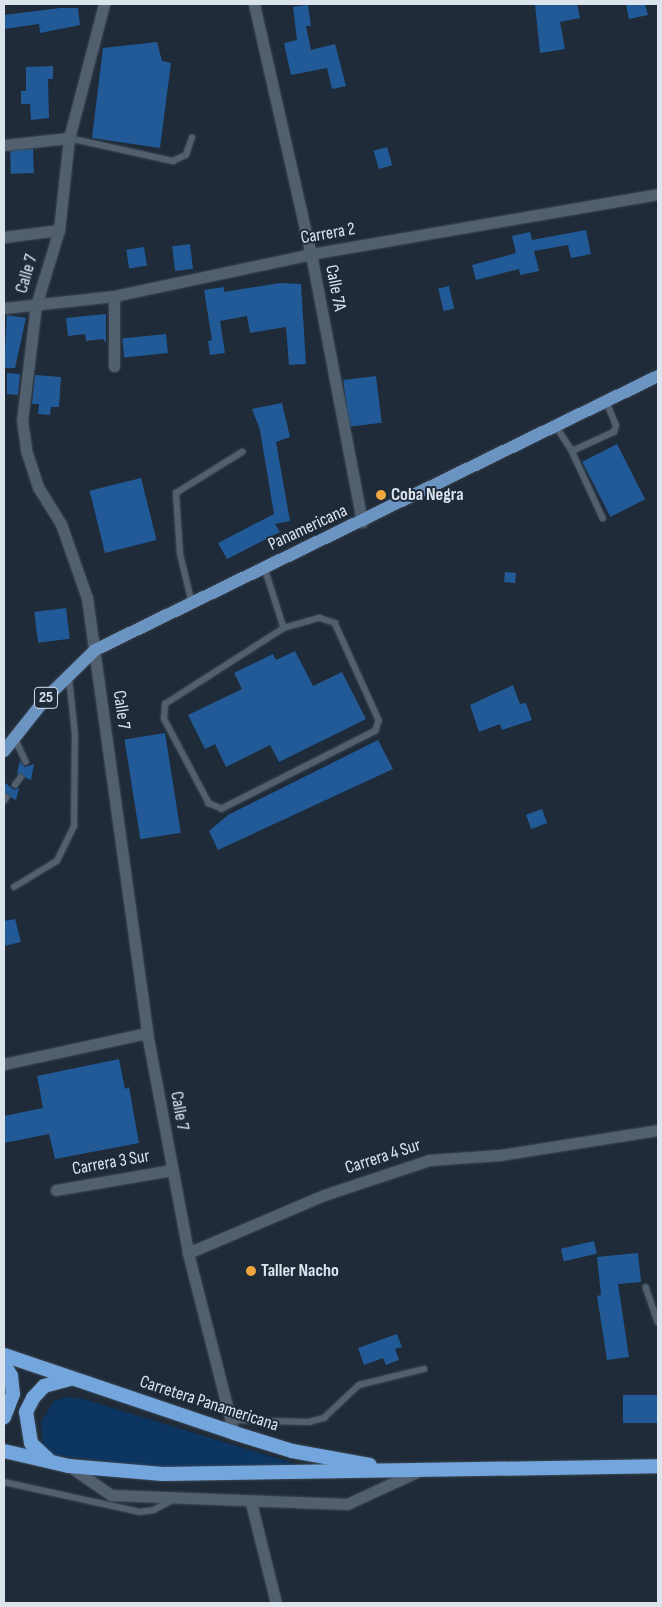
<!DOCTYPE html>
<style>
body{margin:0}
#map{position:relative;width:662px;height:1607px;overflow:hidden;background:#1f2b39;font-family:"Sofia Sans Condensed",sans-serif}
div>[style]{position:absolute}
.green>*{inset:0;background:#0c3661}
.building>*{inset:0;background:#215a96;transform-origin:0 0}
.roads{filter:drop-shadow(0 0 1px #3f4955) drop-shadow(0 0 1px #3f4955)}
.service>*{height:5.5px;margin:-2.75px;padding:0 2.75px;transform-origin:2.75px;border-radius:2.75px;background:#515f6e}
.minor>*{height:11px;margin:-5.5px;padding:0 5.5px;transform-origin:5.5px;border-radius:5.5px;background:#515f6e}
.primary>*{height:12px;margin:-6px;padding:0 6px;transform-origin:6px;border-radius:6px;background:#6b94c2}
.trunk>*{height:14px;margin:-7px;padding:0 7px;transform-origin:7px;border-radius:7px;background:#74a6de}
.dots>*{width:14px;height:14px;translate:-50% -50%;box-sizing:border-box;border:2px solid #1f2b39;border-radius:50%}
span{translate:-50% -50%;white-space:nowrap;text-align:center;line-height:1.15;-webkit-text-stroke:4px #1f2b39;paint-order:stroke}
.shield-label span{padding:1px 4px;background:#1f2b39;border:1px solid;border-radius:4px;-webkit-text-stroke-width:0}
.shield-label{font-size:16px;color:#dbe3ed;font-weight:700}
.street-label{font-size:18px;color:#dbe3ed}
.poi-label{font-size:18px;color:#dbe3ed;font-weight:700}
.left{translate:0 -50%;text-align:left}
.frame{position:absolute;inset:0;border:5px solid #dbe3ed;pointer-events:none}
</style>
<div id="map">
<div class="green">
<i style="clip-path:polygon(66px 1397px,83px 1399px,302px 1466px,169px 1469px,54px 1455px,43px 1445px,41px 1422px,54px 1401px)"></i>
</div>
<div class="building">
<i style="clip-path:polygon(543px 4px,577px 4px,580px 18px,560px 22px,565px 49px,540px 53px,535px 5px)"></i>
<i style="clip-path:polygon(626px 4px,645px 4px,648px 15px,629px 19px)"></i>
<i style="clip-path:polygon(308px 5px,311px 26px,306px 26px,311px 50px,335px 44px,346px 86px,332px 89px,327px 68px,291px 75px,284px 43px,297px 40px,293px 7px)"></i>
<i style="clip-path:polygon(60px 8px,78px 8px,80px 25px,40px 33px,39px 24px,4px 29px,4px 15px)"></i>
<i style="clip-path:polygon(157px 42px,162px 61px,171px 63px,160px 148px,92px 138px,103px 48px)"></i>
<i style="clip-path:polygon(53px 66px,53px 79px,48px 79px,49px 118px,31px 120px,30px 104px,21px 104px,21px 91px,26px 91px,26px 67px)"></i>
<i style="left:387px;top:147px;width:19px;height:14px;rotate:74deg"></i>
<i style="left:33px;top:149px;width:24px;height:23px;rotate:88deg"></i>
<i style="clip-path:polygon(586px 230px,591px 254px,571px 258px,568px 245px,534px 251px,539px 271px,520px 275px,519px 269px,476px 280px,472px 265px,516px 253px,512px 236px,530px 232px,532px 240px)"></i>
<i style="left:190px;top:244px;width:25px;height:18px;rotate:83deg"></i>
<i style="left:144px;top:247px;width:19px;height:18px;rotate:81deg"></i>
<i style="clip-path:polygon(280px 283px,301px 284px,306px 364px,289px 365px,286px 327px,250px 333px,247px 316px,220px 321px,225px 353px,210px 355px,208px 341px,212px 340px,204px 290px,224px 287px,224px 292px)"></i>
<i style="left:449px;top:286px;width:23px;height:11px;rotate:77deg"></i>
<i style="clip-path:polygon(106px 314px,106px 343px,103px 339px,86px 341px,85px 334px,68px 336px,66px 318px)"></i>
<i style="clip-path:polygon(7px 315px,26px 318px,15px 368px,4px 368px)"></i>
<i style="left:166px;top:334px;width:19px;height:44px;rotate:84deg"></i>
<i style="clip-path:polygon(7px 373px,20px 374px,18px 395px,7px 394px)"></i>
<i style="clip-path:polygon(35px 375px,61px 377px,59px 407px,51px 407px,50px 415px,38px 414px,39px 404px,32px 404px)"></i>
<i style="left:376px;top:376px;width:47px;height:33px;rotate:83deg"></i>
<i style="clip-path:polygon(282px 403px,290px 437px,276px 442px,290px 521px,275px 524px,280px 532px,227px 559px,218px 543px,274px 514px,260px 430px,252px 409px)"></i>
<i style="left:617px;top:444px;width:62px;height:39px;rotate:63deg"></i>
<i style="left:141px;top:478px;width:64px;height:53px;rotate:76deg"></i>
<i style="left:505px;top:572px;width:11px;height:10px;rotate:5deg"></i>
<i style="left:66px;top:608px;width:31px;height:32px;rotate:83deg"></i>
<i style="clip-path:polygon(295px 651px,313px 686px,342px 672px,366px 719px,279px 762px,270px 745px,226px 767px,215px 744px,205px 749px,188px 715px,242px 689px,234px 673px,273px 654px,276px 660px)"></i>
<i style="clip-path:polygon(513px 685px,520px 704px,526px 703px,532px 720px,502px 730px,500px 724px,479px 732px,470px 705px)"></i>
<i style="left:165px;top:733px;width:101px;height:41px;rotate:81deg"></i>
<i style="clip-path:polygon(378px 740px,393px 769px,218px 850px,209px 831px,228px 815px)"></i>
<i style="clip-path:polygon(20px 761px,25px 767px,34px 764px,31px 780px,17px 774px)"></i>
<i style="clip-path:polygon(4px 782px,14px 790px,19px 788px,16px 800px,4px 794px)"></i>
<i style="left:542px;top:809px;width:15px;height:17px;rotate:70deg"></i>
<i style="clip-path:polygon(15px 919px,21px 942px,4px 946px,4px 921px)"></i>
<i style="clip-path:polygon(119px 1059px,125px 1089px,129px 1087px,139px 1143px,55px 1159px,49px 1134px,4px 1143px,4px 1116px,43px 1108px,37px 1076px)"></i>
<i style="left:594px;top:1241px;width:13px;height:34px;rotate:77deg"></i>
<i style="clip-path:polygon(638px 1253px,641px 1282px,618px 1284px,629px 1357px,607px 1360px,597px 1296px,601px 1295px,597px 1257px)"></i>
<i style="clip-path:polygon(397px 1334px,402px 1347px,395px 1349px,399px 1360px,386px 1365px,383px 1358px,364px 1365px,358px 1348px)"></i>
<i style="left:658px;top:1395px;width:28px;height:35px;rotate:90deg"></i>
</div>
<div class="roads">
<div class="service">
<i style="left:69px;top:138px;width:107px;rotate:12.5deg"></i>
<i style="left:173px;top:161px;width:14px;rotate:-25deg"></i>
<i style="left:186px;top:155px;width:18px;rotate:-71deg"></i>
<i style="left:556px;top:426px;width:30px;rotate:57deg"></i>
<i style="left:572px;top:451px;width:46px;rotate:-24.3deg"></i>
<i style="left:614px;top:432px;width:6px;rotate:-72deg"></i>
<i style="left:616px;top:426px;width:27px;rotate:-112deg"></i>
<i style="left:572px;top:451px;width:74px;rotate:65.2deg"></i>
<i style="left:265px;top:568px;width:63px;rotate:72.4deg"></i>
<i style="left:192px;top:604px;width:51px;rotate:-103.5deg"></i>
<i style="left:180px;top:554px;width:61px;rotate:-93.8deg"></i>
<i style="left:176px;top:493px;width:78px;rotate:-31.8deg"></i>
<i style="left:320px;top:618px;width:16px;rotate:18deg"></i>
<i style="left:335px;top:623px;width:107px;rotate:65.6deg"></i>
<i style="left:379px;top:720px;width:11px;rotate:105deg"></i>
<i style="left:376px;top:731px;width:173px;rotate:153.1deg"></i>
<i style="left:222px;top:809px;width:14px;rotate:-159deg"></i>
<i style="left:209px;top:804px;width:96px;rotate:-117.9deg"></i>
<i style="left:164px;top:719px;width:15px;rotate:-86deg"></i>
<i style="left:165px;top:704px;width:141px;rotate:-32.6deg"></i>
<i style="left:284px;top:628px;width:37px;rotate:-16deg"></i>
<i style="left:15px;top:738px;width:26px;rotate:65deg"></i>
<i style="left:15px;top:785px;width:9px;rotate:-54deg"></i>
<i style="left:4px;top:801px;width:4px;rotate:-56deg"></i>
<i style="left:14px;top:887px;width:50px;rotate:-31.2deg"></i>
<i style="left:57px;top:861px;width:39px;rotate:-64deg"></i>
<i style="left:74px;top:826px;width:91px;rotate:-89.4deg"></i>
<i style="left:75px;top:735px;width:57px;rotate:-96deg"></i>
<i style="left:646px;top:1287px;width:37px;rotate:71deg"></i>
<i style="left:231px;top:1420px;width:78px;rotate:1.5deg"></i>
<i style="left:309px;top:1422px;width:16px;rotate:-15deg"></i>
<i style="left:324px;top:1418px;width:48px;rotate:-43.3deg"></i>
<i style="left:359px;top:1385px;width:67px;rotate:-13.8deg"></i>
<i style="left:4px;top:1482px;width:139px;rotate:12.4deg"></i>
<i style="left:140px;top:1512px;width:14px;rotate:-8deg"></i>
<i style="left:154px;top:1510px;width:21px;rotate:-28deg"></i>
</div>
<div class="minor">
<i style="left:104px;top:4px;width:138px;rotate:104.6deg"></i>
<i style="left:69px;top:138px;width:93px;rotate:96.2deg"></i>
<i style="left:59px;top:230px;width:78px;rotate:107deg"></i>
<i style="left:36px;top:305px;width:116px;rotate:96.9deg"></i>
<i style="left:22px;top:420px;width:30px;rotate:82deg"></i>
<i style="left:26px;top:450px;width:39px;rotate:72deg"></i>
<i style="left:38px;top:487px;width:44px;rotate:58.1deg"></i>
<i style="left:61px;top:524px;width:78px;rotate:70.6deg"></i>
<i style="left:87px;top:598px;width:439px;rotate:82.1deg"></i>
<i style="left:147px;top:1033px;width:224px;rotate:79.4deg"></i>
<i style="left:188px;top:1253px;width:186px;rotate:75.7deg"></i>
<i style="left:254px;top:4px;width:256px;rotate:77.2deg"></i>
<i style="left:311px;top:254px;width:273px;rotate:79.2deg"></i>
<i style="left:4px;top:145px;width:65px;rotate:-6.1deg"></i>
<i style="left:4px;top:237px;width:55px;rotate:-7.3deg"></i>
<i style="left:114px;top:296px;width:70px;rotate:90deg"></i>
<i style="left:4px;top:308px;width:111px;rotate:-6.2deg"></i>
<i style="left:114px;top:296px;width:201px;rotate:-12deg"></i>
<i style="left:311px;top:254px;width:352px;rotate:-9.8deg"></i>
<i style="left:4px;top:1064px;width:146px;rotate:-12.2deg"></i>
<i style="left:56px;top:1190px;width:118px;rotate:-9.8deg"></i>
<i style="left:188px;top:1253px;width:148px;rotate:-23.1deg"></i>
<i style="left:324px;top:1195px;width:111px;rotate:-18.4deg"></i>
<i style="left:429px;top:1160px;width:71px;rotate:-4deg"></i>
<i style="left:500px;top:1155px;width:160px;rotate:-9deg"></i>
<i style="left:69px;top:1466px;width:51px;rotate:34.6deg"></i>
<i style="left:111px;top:1495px;width:236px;rotate:2.2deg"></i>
<i style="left:347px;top:1504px;width:79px;rotate:-24.6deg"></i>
<i style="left:251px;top:1503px;width:103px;rotate:76deg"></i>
</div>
<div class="primary">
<i style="left:4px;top:751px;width:69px;rotate:-51.5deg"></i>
<i style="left:47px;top:697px;width:67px;rotate:-44.4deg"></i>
<i style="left:95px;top:650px;width:626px;rotate:-25.95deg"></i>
</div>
<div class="trunk">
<i style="left:4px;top:1355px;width:243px;rotate:18.7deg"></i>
<i style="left:234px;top:1433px;width:61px;rotate:17.2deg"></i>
<i style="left:292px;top:1451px;width:79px;rotate:10.2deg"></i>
<i style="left:4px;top:1364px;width:14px;rotate:60deg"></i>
<i style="left:11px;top:1376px;width:18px;rotate:84deg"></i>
<i style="left:13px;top:1394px;width:25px;rotate:111deg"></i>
<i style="left:4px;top:1451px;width:67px;rotate:13deg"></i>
<i style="left:69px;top:1466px;width:94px;rotate:4.9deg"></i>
<i style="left:163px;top:1474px;width:495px;rotate:-0.9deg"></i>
<i style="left:48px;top:1459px;width:23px;rotate:-137deg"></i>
<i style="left:31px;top:1443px;width:31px;rotate:-99deg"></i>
<i style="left:26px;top:1412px;width:16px;rotate:-63deg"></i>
<i style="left:33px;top:1398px;width:16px;rotate:-47deg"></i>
<i style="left:44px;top:1386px;width:28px;rotate:-15deg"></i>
</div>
</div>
<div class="dots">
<i style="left:381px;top:495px;background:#efa73d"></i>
<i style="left:251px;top:1271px;background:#efa73d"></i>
</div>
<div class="shield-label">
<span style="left:46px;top:698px">25</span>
</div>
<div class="street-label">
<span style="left:328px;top:234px;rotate:-10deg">Carrera 2</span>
<span style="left:27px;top:274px;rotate:-74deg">Calle 7</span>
<span style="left:335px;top:288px;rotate:79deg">Calle 7A</span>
<span style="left:308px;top:528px;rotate:-25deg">Panamericana</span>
<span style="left:121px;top:710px;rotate:82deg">Calle 7</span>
<span style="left:179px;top:1111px;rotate:80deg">Calle 7</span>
<span style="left:383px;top:1157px;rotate:-18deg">Carrera 4 Sur</span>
<span style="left:111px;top:1163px;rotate:-10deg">Carrera 3 Sur</span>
<span style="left:209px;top:1404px;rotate:18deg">Carretera Panamericana</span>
</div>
<div class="poi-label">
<span class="left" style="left:391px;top:495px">Coba Negra</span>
<span class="left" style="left:261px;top:1271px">Taller Nacho</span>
</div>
<div class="frame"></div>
</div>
